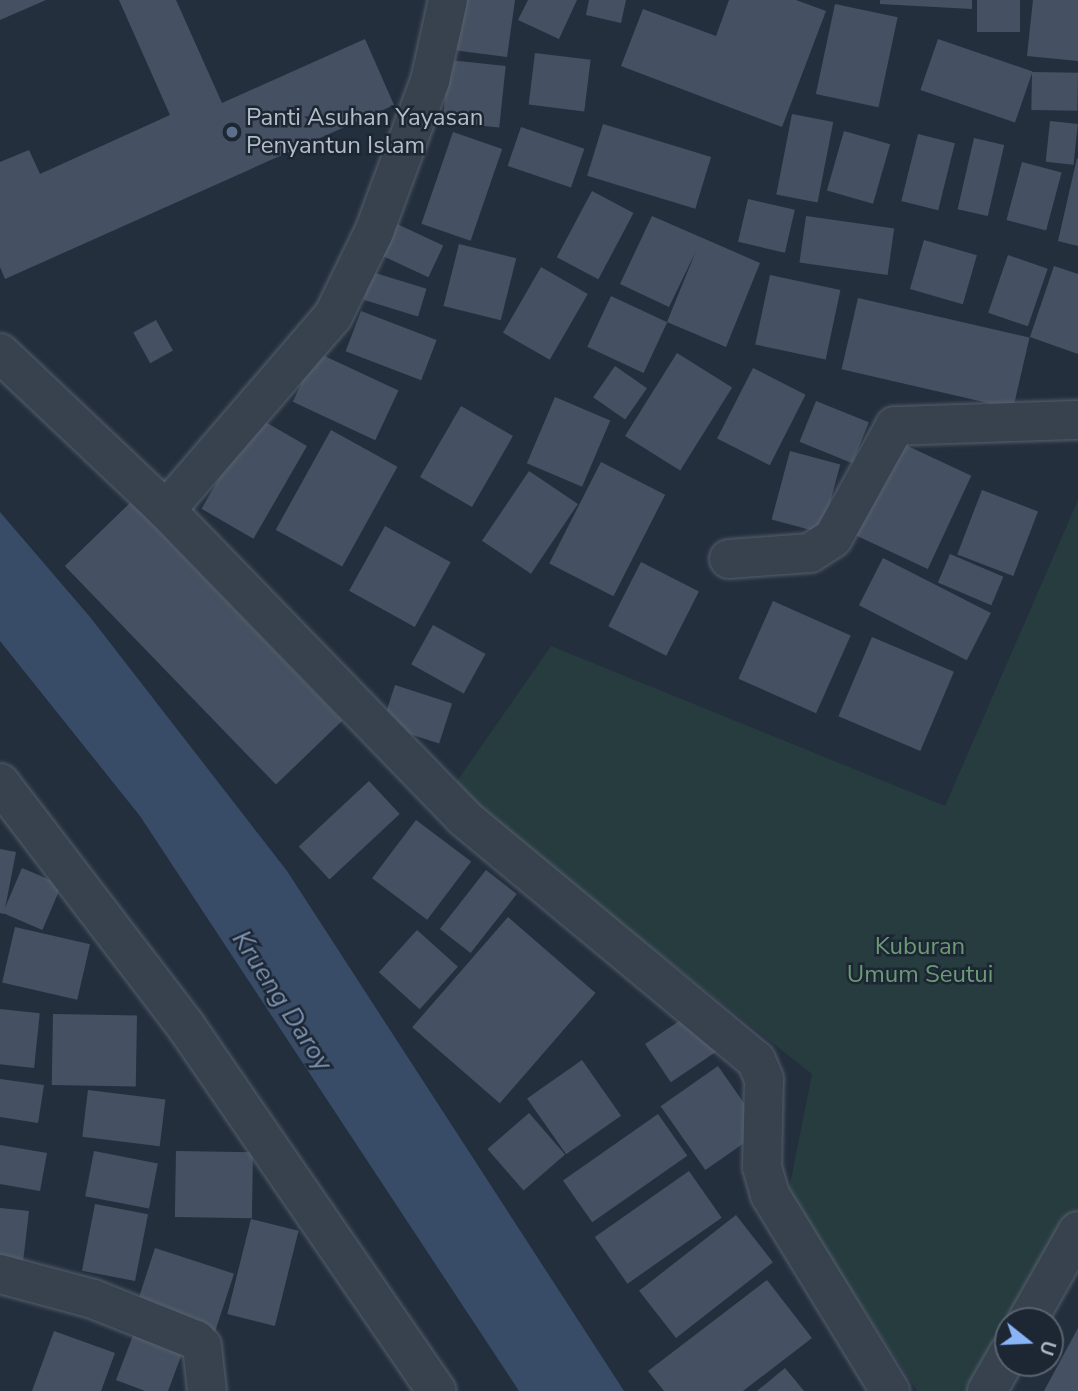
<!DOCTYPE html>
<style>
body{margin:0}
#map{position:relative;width:1078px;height:1391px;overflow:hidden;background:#242f3e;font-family:"Nunito Sans",sans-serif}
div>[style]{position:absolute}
.green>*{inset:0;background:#263c3f}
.water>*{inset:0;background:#394c67}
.building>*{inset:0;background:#455162;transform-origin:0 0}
.roads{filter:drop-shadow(0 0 2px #565f6c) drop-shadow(0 0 2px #565f6c)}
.minor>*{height:38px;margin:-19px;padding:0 19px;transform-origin:19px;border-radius:19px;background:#38414e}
.dots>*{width:19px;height:19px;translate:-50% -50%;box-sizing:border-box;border:4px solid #1d2633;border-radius:50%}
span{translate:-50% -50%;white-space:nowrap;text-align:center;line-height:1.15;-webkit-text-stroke:5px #1d2633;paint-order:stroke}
.poi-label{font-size:24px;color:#b4bcc9}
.left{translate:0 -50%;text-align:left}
.park-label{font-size:24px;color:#6b9a76}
.water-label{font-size:26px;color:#7c92b1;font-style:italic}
.north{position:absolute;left:994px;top:1307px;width:70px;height:70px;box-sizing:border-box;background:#1d2633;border:2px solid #59626f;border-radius:50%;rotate:108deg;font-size:19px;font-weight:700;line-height:28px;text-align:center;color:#b4bcc9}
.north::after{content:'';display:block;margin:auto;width:24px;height:32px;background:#8ab4f8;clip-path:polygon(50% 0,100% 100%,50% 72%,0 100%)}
</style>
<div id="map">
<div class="green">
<i style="clip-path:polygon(1078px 500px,1078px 1263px,1008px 1321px,1005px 1391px,917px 1391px,788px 1194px,812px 1074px,451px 790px,551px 646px,945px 806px)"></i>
</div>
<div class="water">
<i style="clip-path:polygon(0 512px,90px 617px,287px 871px,624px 1391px,519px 1391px,140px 816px,0 641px)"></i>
</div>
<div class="building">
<i style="clip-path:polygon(0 0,46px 0,0 20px)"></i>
<i style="clip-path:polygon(119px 0,176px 0,222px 103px,365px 39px,394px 105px,5px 279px,0 267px,0 162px,29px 150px,40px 174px,170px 115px)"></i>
<i style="clip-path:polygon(452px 0,515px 0,507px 57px,445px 49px)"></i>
<i style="clip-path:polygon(528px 0,577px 0,559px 39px,518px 20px)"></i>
<i style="clip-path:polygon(589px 0,626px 0,621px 23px,586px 15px)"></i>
<i style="clip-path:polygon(729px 0,796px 0,826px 11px,782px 127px,621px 66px,643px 9px,716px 36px)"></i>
<i style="clip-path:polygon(880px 0,972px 0,972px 9px,880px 4px)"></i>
<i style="left:977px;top:0;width:43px;height:32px"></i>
<i style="clip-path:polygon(1033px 0,1078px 0,1078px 61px,1027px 56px)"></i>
<i style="left:835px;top:4px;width:64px;height:92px;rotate:12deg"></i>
<i style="left:938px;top:39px;width:100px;height:54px;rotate:19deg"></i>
<i style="left:535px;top:53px;width:56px;height:52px;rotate:7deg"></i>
<i style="left:449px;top:60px;width:57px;height:62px;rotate:6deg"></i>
<i style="left:1032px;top:72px;width:46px;height:38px;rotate:1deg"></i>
<i style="left:792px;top:114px;width:42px;height:82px;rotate:11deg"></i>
<i style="left:1050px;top:121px;width:28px;height:41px;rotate:6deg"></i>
<i style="left:603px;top:124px;width:113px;height:54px;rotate:17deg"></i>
<i style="left:521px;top:127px;width:67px;height:41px;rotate:19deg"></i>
<i style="left:844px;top:131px;width:48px;height:62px;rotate:16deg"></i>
<i style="left:453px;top:132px;width:52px;height:97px;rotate:19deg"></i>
<i style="left:918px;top:134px;width:38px;height:69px;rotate:14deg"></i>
<i style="left:974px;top:138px;width:31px;height:73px;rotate:13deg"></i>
<i style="clip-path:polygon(1077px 158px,1078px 159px,1078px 246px,1058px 241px)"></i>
<i style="left:1022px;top:162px;width:41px;height:60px;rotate:15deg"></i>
<i style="left:592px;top:191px;width:47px;height:75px;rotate:28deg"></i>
<i style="left:748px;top:199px;width:48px;height:44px;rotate:13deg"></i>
<i style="clip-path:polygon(652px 216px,760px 263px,726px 347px,667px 322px,696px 251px,669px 307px,620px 284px)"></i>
<i style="left:806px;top:216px;width:89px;height:47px;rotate:8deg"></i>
<i style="left:397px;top:224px;width:51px;height:35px;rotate:25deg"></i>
<i style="left:924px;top:240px;width:55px;height:51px;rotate:16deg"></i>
<i style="left:459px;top:244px;width:59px;height:64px;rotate:14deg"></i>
<i style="left:1008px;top:255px;width:42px;height:61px;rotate:19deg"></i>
<i style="clip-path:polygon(1054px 266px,1078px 274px,1078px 354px,1030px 337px)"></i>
<i style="left:541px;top:267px;width:54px;height:76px;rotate:30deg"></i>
<i style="left:372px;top:272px;width:57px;height:29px;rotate:17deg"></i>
<i style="left:770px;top:275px;width:72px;height:71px;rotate:12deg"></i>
<i style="left:611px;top:296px;width:62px;height:56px;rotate:25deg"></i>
<i style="left:858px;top:298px;width:176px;height:73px;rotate:13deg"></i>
<i style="left:361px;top:311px;width:81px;height:43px;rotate:21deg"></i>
<i style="left:156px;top:320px;width:35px;height:26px;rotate:61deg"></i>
<i style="left:316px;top:352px;width:91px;height:55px;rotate:25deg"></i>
<i style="left:677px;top:353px;width:65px;height:98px;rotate:32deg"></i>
<i style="left:615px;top:366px;width:39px;height:38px;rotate:35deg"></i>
<i style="left:753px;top:368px;width:59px;height:79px;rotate:27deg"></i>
<i style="left:555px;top:397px;width:60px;height:72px;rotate:23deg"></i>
<i style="left:816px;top:401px;width:57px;height:44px;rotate:22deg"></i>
<i style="left:461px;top:406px;width:60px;height:82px;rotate:30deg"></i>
<i style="left:255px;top:416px;width:60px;height:107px;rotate:30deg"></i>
<i style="left:331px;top:430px;width:76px;height:114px;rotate:29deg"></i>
<i style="left:897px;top:441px;width:82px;height:103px;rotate:25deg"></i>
<i style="left:790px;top:451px;width:52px;height:71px;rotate:15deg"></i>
<i style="left:601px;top:462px;width:72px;height:114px;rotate:27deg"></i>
<i style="left:529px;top:471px;width:59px;height:84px;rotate:34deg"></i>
<i style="left:982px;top:490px;width:60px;height:69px;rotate:21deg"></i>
<i style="left:131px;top:502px;width:304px;height:92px;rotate:46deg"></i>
<i style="left:385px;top:526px;width:75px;height:74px;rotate:29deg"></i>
<i style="left:950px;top:554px;width:58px;height:31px;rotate:23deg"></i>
<i style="left:883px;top:558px;width:121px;height:53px;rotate:27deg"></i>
<i style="left:641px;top:562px;width:65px;height:72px;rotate:27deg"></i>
<i style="left:773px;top:601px;width:85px;height:85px;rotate:24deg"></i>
<i style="left:433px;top:625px;width:60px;height:45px;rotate:29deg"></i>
<i style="left:872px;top:637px;width:89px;height:86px;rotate:23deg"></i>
<i style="left:395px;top:685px;width:60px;height:42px;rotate:18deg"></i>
<i style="left:369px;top:781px;width:45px;height:96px;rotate:47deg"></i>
<i style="left:416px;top:820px;width:69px;height:73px;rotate:37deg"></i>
<i style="clip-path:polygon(0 849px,16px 852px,4px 914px,0 913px)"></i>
<i style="left:22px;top:868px;width:43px;height:49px;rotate:23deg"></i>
<i style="left:486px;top:870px;width:39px;height:75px;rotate:38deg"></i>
<i style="left:508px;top:917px;width:116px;height:146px;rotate:41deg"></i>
<i style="left:15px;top:927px;width:77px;height:57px;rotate:13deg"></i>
<i style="left:417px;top:930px;width:55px;height:57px;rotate:42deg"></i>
<i style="left:0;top:1009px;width:40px;height:55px;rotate:6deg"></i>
<i style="left:694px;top:1011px;width:46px;height:59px;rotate:56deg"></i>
<i style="left:53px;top:1014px;width:84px;height:71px;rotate:1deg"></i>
<i style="left:582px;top:1060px;width:68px;height:67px;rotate:55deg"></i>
<i style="left:718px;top:1066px;width:78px;height:70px;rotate:55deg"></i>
<i style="clip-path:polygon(0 1079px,44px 1085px,38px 1123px,0 1117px)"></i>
<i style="left:88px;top:1090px;width:78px;height:47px;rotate:7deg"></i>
<i style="left:529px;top:1113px;width:55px;height:55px;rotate:49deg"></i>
<i style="left:658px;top:1114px;width:51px;height:116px;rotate:55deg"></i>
<i style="clip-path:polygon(0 1145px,47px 1153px,40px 1191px,0 1184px)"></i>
<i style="left:94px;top:1151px;width:65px;height:46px;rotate:11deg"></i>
<i style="left:176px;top:1151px;width:77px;height:66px;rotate:1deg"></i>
<i style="left:689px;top:1171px;width:57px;height:115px;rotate:55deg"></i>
<i style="left:95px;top:1204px;width:54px;height:68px;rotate:11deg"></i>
<i style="clip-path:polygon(0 1208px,29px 1211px,23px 1262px,0 1259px)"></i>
<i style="left:736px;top:1215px;width:60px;height:123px;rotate:52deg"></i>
<i style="left:251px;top:1219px;width:49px;height:98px;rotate:14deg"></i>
<i style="left:155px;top:1248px;width:83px;height:62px;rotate:18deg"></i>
<i style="clip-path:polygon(767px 1280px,812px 1338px,743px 1391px,664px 1391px,648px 1371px)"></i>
<i style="clip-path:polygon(137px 1325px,186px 1343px,168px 1391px,145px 1391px,116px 1380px)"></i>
<i style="clip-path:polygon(1078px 1328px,1078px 1391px,1044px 1391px)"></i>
<i style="clip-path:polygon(54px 1331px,115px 1353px,101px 1391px,32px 1391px)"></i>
<i style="clip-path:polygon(785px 1368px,804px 1391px,757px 1391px)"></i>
</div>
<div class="roads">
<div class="minor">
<i style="left:0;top:353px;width:228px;rotate:43.4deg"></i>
<i style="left:166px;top:510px;width:427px;rotate:45.9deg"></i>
<i style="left:463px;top:817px;width:381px;rotate:39.7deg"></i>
<i style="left:756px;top:1060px;width:21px;rotate:67deg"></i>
<i style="left:764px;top:1079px;width:88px;rotate:91.3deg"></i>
<i style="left:762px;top:1167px;width:29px;rotate:74deg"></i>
<i style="left:770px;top:1195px;width:230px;rotate:58.5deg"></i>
<i style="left:166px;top:510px;width:256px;rotate:-49.3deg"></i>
<i style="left:333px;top:316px;width:93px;rotate:-64deg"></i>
<i style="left:374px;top:232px;width:161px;rotate:-69.7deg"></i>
<i style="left:430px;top:81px;width:83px;rotate:-77.5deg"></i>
<i style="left:729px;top:559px;width:81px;rotate:-4.2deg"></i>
<i style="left:810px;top:553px;width:27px;rotate:-33deg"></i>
<i style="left:833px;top:538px;width:128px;rotate:-61deg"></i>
<i style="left:895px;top:426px;width:183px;rotate:-1.9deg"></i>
<i style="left:0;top:783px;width:305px;rotate:52.6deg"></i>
<i style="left:185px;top:1025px;width:444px;rotate:55.5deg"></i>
<i style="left:0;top:1274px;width:96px;rotate:15deg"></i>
<i style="left:93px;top:1299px;width:111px;rotate:21.7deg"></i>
<i style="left:196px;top:1340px;width:8px;rotate:45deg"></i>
<i style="left:202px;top:1346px;width:45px;rotate:83.7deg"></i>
<i style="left:1027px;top:1321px;width:103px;rotate:-60.5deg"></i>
<i style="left:987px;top:1391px;width:43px;rotate:-60.4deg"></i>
</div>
</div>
<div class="dots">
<i style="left:232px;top:132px;background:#5c6f8a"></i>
</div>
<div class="poi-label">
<span class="left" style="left:246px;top:132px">Panti Asuhan Yayasan<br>Penyantun Islam</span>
</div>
<div class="park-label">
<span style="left:920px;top:961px">Kuburan<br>Umum Seutui</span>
</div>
<div class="water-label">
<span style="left:282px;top:1001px;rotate:57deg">Krueng Daroy</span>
</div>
<div class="north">U</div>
</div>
